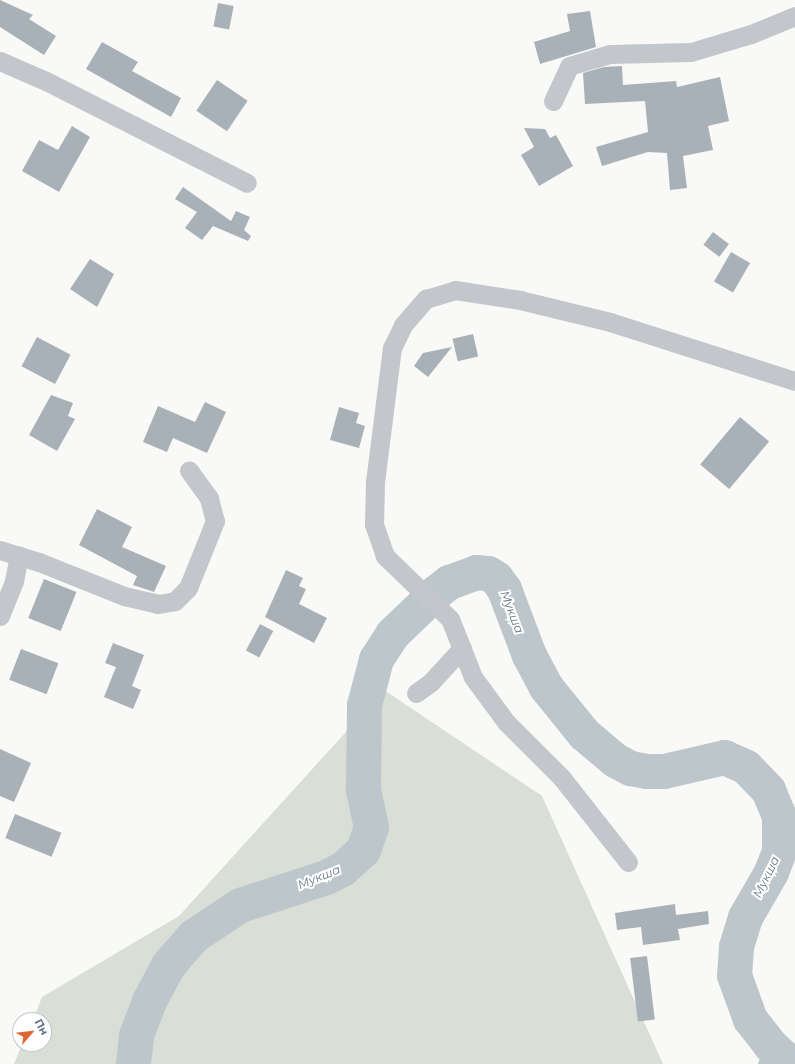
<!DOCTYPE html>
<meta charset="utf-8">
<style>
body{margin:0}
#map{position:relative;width:795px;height:1064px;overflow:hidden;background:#f9f9f7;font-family:Montserrat,sans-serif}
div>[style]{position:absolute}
.green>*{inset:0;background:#d9ded6}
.stream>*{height:6px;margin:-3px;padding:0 3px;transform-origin:3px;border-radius:3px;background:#bcc6cb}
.river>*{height:35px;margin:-17.5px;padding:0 17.5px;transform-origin:17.5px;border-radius:17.5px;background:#bcc6cb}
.building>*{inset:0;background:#a9b1b8;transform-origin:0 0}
.minor>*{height:19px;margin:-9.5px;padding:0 9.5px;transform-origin:9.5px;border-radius:9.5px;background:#c3c6ca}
span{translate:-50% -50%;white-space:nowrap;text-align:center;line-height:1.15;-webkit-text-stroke:4px #fff;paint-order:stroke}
.water-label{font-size:12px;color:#657882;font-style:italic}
.north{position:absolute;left:12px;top:1012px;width:40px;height:40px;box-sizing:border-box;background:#fff;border:1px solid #c3c9cf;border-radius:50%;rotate:62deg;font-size:11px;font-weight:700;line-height:16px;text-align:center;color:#697887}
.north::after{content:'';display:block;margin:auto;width:14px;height:18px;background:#df6532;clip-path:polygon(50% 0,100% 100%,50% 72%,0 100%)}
</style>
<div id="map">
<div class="green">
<i style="clip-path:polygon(384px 690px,542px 796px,663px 1064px,14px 1064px,22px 1044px,44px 1044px,44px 1020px,33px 1020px,42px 997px,179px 916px)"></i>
</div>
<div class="stream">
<i style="left:761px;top:1064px;width:21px;rotate:-65deg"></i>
</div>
<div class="river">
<i style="left:133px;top:1064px;width:29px;rotate:-84deg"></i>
<i style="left:136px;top:1035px;width:36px;rotate:-69deg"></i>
<i style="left:149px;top:1001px;width:41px;rotate:-62.2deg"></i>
<i style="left:168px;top:965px;width:38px;rotate:-49deg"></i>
<i style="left:193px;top:936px;width:56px;rotate:-33.4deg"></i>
<i style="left:240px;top:905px;width:90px;rotate:-18deg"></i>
<i style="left:326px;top:877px;width:18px;rotate:-27deg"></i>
<i style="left:342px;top:869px;width:28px;rotate:-42deg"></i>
<i style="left:363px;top:850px;width:24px;rotate:-71deg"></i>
<i style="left:371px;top:827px;width:40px;rotate:-102deg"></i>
<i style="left:363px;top:788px;width:83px;rotate:-89.3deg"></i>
<i style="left:364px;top:705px;width:48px;rotate:-75.4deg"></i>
<i style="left:376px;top:659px;width:30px;rotate:-57deg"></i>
<i style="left:392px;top:634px;width:61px;rotate:-43.7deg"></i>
<i style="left:436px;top:592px;width:16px;rotate:-38deg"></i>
<i style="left:449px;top:582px;width:29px;rotate:-20deg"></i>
<i style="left:476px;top:572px;width:12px;rotate:5deg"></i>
<i style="left:488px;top:573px;width:9px;rotate:32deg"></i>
<i style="left:496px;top:578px;width:14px;rotate:54deg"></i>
<i style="left:504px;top:589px;width:71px;rotate:69.3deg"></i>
<i style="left:529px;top:655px;width:36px;rotate:62deg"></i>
<i style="left:546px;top:687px;width:60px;rotate:51deg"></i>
<i style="left:584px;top:734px;width:40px;rotate:40deg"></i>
<i style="left:615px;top:760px;width:17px;rotate:28deg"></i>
<i style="left:630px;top:768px;width:17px;rotate:10deg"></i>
<i style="left:647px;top:771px;width:17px"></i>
<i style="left:664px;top:771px;width:62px;rotate:-13.1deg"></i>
<i style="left:724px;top:757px;width:24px;rotate:24deg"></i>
<i style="left:746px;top:767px;width:32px;rotate:46deg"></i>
<i style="left:768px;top:790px;width:28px;rotate:67deg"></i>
<i style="left:779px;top:816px;width:35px;rotate:90deg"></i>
<i style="left:779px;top:851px;width:22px;rotate:111deg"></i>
<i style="left:771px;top:872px;width:52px;rotate:120deg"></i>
<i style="left:745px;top:917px;width:31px;rotate:107deg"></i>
<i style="left:736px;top:947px;width:28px;rotate:94deg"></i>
<i style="left:734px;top:975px;width:47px;rotate:70deg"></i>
<i style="left:750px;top:1019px;width:33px;rotate:52deg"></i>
<i style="left:770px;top:1045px;width:28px;rotate:42deg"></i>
</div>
<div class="building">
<i style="clip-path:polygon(0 0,33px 15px,29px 19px,56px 36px,44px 55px,0 27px)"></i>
<i style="left:218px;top:3px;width:16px;height:24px;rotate:11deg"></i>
<i style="clip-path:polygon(590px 11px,596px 47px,540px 64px,534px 42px,570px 31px,567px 14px)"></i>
<i style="clip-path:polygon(102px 42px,138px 62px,132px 71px,181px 98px,171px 117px,86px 69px)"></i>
<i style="clip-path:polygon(622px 66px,623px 85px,676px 81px,677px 87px,720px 77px,729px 121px,708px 126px,713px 150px,683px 156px,687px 188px,670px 190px,667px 153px,648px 152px,602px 166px,596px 147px,648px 132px,645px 101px,585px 104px,583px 73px,604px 67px)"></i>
<i style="left:217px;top:80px;width:37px;height:37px;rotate:34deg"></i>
<i style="clip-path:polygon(72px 126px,90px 137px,59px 192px,22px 171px,39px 140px,58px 150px)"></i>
<i style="clip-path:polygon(524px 128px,545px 129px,550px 138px,556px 135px,573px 166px,539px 186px,521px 155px,534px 147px)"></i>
<i style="clip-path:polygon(183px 187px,231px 221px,236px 211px,250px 217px,244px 230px,251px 236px,248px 241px,213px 226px,202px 240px,185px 228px,197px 212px,175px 199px)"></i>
<i style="left:713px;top:232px;width:20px;height:16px;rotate:37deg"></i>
<i style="left:731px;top:252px;width:22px;height:34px;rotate:30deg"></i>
<i style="clip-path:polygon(90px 259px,114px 274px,97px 307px,70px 289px)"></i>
<i style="left:473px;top:334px;width:23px;height:21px;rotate:77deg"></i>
<i style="left:37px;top:337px;width:38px;height:33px;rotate:28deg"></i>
<i style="clip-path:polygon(452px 347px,428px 377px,414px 366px,423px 353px)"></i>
<i style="clip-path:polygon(51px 395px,73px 403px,68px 416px,75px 419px,57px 451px,29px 435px)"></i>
<i style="clip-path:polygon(205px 402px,226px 412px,207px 453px,173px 438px,167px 452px,143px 442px,158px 406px,195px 422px)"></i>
<i style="clip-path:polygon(339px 407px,359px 413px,356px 423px,365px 426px,359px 448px,330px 440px)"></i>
<i style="left:740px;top:417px;width:38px;height:62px;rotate:40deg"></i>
<i style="clip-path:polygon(97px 509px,132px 527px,122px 547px,166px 566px,154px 592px,133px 585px,137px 576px,79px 545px)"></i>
<i style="clip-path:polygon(286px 570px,303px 578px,299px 586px,306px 589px,299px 604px,327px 618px,314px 643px,265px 617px)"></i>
<i style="left:44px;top:579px;width:35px;height:42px;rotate:22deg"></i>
<i style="left:260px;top:624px;width:15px;height:30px;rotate:28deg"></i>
<i style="clip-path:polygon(113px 643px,144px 655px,132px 686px,141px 690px,133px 709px,104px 697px,116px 667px,105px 663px)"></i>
<i style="left:21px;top:649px;width:40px;height:33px;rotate:21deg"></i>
<i style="clip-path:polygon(0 749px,31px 763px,14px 802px,0 796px)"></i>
<i style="left:15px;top:814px;width:50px;height:26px;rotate:22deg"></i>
<i style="clip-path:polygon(675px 904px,676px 915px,708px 911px,709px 924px,678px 929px,680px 940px,643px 945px,641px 927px,617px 930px,615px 913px)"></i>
<i style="left:647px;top:956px;width:64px;height:17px;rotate:83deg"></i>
</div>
<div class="minor">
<i style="left:0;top:61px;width:50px;rotate:23.5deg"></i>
<i style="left:46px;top:81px;width:225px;rotate:26.9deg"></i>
<i style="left:553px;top:101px;width:38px;rotate:-65deg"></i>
<i style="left:569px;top:66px;width:43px;rotate:-16.3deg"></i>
<i style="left:610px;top:54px;width:81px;rotate:-1.4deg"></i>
<i style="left:691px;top:52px;width:63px;rotate:-16.7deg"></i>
<i style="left:751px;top:34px;width:48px;rotate:-22.2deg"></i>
<i style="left:0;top:550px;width:41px;rotate:17.1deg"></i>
<i style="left:39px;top:562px;width:92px;rotate:21.8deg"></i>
<i style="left:124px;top:596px;width:35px;rotate:13deg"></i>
<i style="left:158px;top:604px;width:17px;rotate:-10deg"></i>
<i style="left:175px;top:601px;width:18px;rotate:-45deg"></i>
<i style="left:188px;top:588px;width:72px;rotate:-68.1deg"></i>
<i style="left:215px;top:521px;width:24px;rotate:-105deg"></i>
<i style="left:209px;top:498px;width:34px;rotate:-126deg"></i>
<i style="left:0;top:616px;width:38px;rotate:-68deg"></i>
<i style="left:14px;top:581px;width:26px;rotate:-79deg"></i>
<i style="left:416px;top:693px;width:19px;rotate:-36deg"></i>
<i style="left:431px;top:682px;width:46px;rotate:-47.6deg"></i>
<i style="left:628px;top:862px;width:108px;rotate:-128.2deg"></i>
<i style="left:561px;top:777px;width:78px;rotate:-135deg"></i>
<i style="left:506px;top:722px;width:56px;rotate:-126.3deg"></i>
<i style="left:473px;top:677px;width:62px;rotate:-111.6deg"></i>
<i style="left:450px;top:619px;width:91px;rotate:-135.9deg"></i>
<i style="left:385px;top:556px;width:34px;rotate:-109deg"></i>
<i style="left:374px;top:524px;width:42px;rotate:-88.6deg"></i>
<i style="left:375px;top:482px;width:135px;rotate:-82.8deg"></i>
<i style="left:392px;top:348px;width:25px;rotate:-64deg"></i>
<i style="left:403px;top:325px;width:35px;rotate:-49deg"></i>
<i style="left:426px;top:299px;width:30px;rotate:-17deg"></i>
<i style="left:455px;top:290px;width:66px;rotate:8.7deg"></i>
<i style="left:520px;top:300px;width:93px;rotate:13.7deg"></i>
<i style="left:610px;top:322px;width:194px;rotate:17.7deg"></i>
</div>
<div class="water-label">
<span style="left:512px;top:612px;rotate:69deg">Мукша</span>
<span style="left:319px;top:877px;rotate:-22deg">Мукша</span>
<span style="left:766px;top:877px;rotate:-64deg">Мукша</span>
</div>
<div class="north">Пн</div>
</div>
